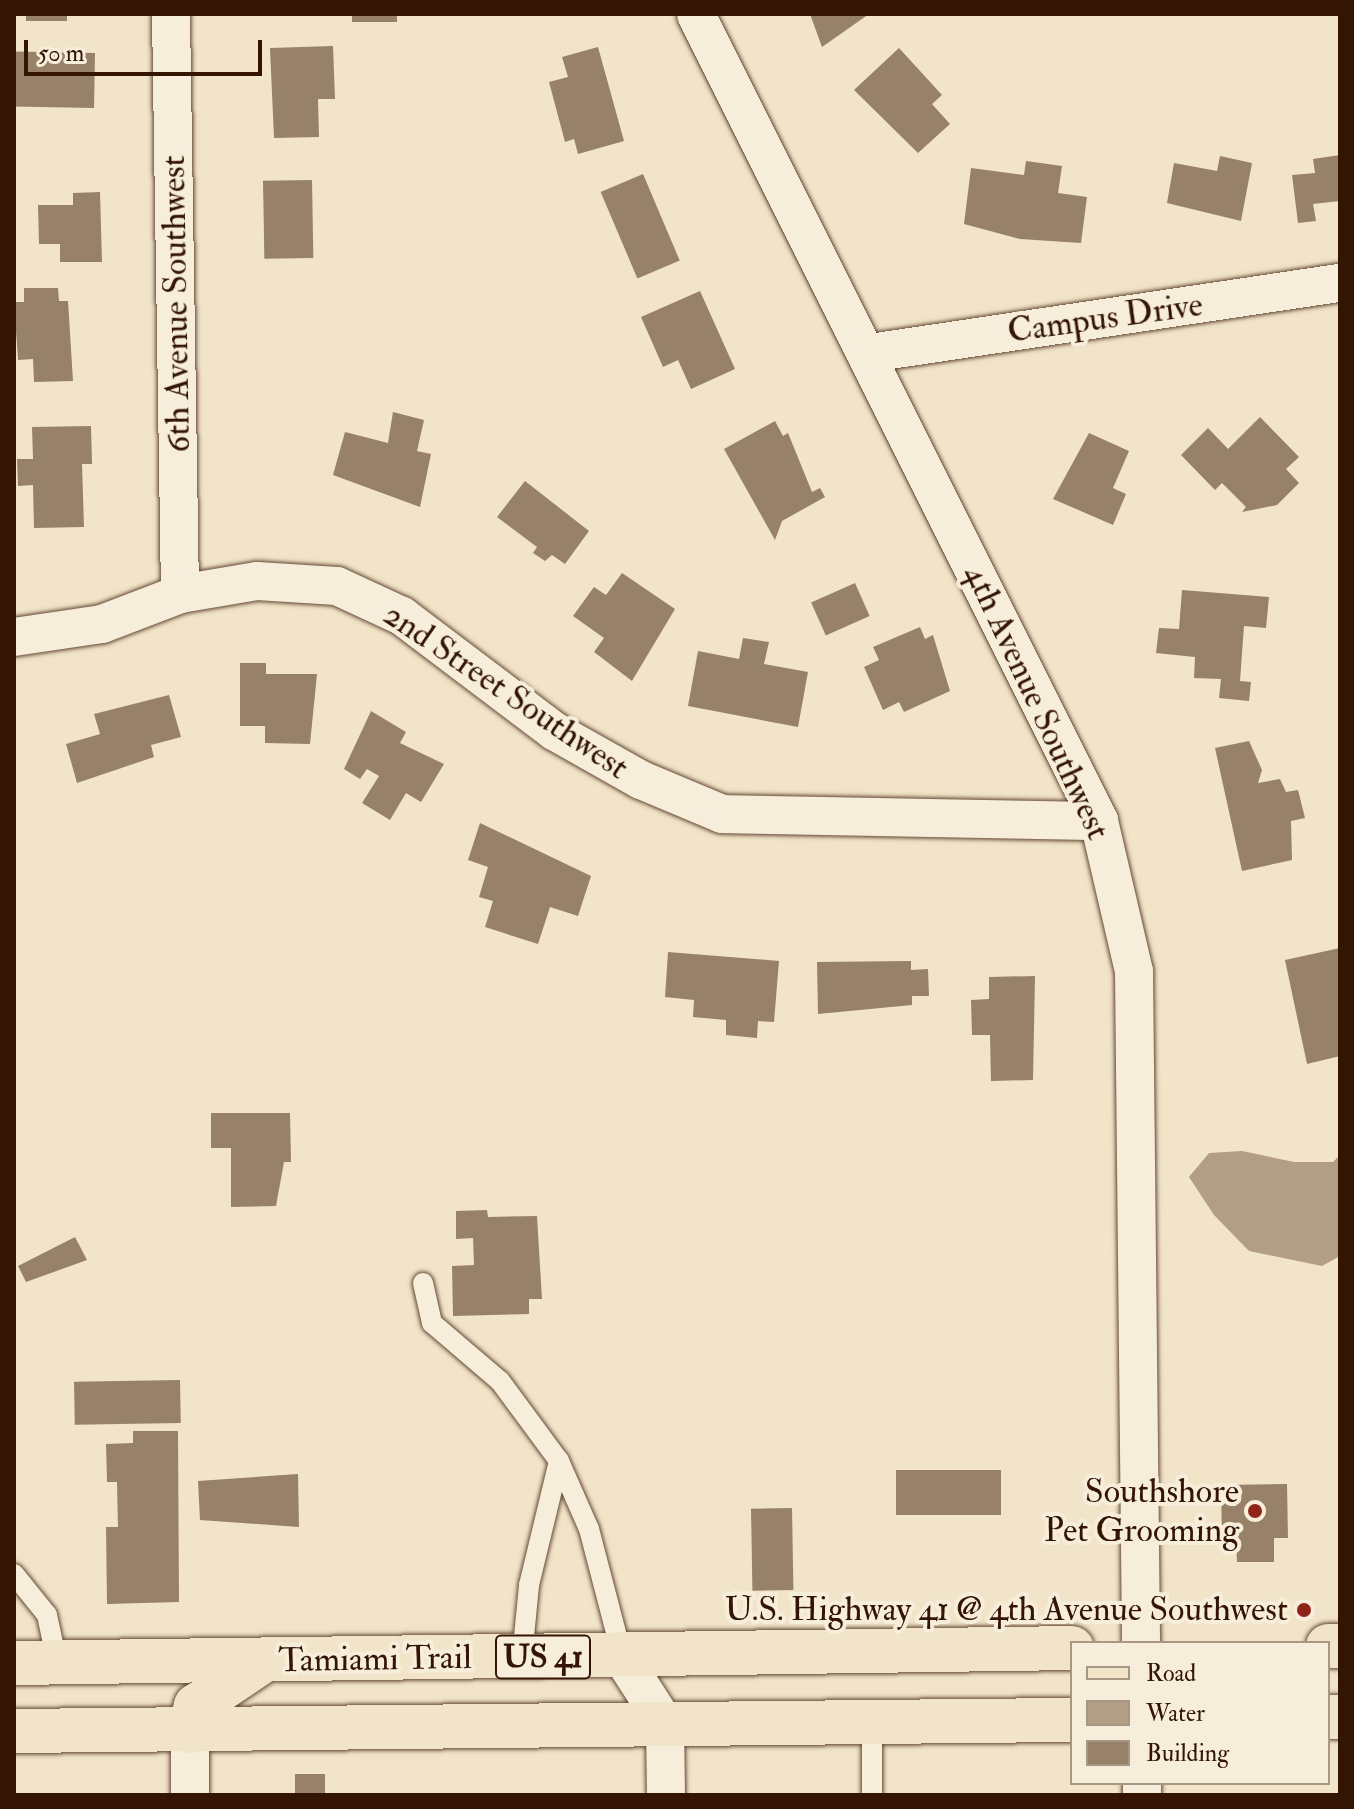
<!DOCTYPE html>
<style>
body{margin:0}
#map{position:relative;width:1354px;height:1809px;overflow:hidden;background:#f2e4c8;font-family:"IM FELL Double Pica",serif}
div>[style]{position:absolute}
.water>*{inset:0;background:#b19e85}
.building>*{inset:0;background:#978169;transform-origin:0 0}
.roads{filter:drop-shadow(0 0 2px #644934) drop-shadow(0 0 2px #644934)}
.lane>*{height:20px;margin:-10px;padding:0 10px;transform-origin:10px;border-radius:10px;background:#f7eddb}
.street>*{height:38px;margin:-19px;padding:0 19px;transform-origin:19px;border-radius:19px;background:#f7eddb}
.primary>*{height:44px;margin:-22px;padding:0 22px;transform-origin:22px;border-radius:22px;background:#f2e4c8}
.dots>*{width:22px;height:22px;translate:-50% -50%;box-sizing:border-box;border:4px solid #f7eddb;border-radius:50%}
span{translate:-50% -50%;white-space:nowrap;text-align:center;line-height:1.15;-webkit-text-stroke:8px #f7eddb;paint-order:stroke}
.shield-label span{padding:2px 6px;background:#f7eddb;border:2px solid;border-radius:6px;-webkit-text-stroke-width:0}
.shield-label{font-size:32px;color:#341503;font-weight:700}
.street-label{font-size:34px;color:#341503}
.poi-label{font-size:34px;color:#341503}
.right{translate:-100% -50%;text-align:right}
.frame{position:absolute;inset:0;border:16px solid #341503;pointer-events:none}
.legend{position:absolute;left:1070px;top:1641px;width:260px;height:144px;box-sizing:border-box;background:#f7eddb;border:2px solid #a99785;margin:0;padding:10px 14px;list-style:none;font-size:24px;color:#341503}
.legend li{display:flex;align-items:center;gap:16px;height:40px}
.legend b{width:40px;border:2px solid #a99785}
.scale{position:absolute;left:24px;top:40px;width:238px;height:36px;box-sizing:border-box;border:4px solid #341503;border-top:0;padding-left:10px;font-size:24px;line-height:28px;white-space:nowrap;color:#341503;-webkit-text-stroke:6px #f7eddb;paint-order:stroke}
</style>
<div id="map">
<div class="water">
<i style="clip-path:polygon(1242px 1151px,1294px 1162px,1333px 1162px,1340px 1155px,1340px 1256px,1322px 1266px,1249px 1251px,1214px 1215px,1189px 1177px,1209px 1153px)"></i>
</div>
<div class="building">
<i style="left:26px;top:14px;width:41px;height:7px"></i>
<i style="left:352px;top:14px;width:45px;height:8px"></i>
<i style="clip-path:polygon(810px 14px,869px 14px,822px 47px)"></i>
<i style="clip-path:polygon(333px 46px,335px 99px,318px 99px,319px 137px,274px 138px,270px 48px)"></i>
<i style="clip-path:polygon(598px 47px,624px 141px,578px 154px,574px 139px,565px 142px,549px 82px,568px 77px,562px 57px)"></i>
<i style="clip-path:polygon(899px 48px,942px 95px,932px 104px,950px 124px,918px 153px,854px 90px)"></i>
<i style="left:95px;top:53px;width:55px;height:81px;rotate:91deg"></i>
<i style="clip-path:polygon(1340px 155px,1340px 201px,1313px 204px,1316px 221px,1298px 223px,1292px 175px,1315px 173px,1313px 159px)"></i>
<i style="clip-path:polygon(1220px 156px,1252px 163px,1241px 221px,1167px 203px,1174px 163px,1217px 171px)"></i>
<i style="clip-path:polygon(1026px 161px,1062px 166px,1058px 193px,1087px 197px,1081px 243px,1020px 239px,964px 224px,971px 168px,1024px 175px)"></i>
<i style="left:643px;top:174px;width:94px;height:46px;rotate:67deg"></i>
<i style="left:312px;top:180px;width:78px;height:49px;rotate:89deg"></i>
<i style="clip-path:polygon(100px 192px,102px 262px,60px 262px,60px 244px,39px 244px,38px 205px,73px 205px,73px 193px)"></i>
<i style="clip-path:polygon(24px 288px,58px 288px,59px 301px,68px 301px,73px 381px,34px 382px,33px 359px,18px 360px,14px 302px,24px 302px)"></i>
<i style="clip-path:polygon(700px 291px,735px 369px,691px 389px,678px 360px,663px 367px,641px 317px)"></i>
<i style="clip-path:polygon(393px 412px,424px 420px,417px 451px,431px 454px,420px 507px,333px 475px,345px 432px,388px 443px)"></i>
<i style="clip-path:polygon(1260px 417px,1299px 457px,1286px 469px,1299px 483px,1277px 505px,1242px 512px,1246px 507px,1222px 483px,1215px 490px,1181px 455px,1208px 428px,1228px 449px)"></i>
<i style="clip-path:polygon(775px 421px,783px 436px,788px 433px,812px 492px,820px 488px,825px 497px,782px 521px,775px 540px,724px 449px)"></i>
<i style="clip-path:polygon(91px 426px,92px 464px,82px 464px,84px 527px,34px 528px,33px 485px,18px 486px,17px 459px,33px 459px,32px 427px)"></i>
<i style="clip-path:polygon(1089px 433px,1129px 451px,1113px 488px,1126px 494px,1113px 525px,1053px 499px)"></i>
<i style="clip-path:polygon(525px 481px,589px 531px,565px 564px,552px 555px,545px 561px,533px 553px,537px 547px,497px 517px)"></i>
<i style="clip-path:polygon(622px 573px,675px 609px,632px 681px,594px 652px,604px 638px,573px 616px,594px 587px,606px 595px)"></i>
<i style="left:855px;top:583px;width:36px;height:48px;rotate:66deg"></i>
<i style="clip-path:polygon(1182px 590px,1269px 597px,1266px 628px,1244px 626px,1240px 681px,1251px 682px,1249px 701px,1219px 698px,1221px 679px,1194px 678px,1195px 657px,1156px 653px,1159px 628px,1179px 629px)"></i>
<i style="clip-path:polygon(920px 627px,925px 639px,933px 635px,950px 691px,904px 712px,899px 702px,883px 710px,864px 667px,879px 660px,873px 647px)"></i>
<i style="clip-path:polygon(743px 638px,769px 642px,764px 664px,808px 672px,798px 727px,688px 706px,698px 651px,739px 659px)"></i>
<i style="clip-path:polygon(240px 663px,266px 663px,266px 674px,317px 674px,310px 744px,265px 743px,265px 726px,240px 726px)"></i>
<i style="clip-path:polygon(169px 695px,181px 737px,151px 745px,154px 757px,77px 783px,66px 744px,100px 734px,94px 714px)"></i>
<i style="clip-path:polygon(371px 711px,406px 732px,400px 743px,444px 764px,421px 802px,406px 793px,390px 820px,362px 803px,379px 776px,367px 769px,360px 779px,344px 769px)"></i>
<i style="clip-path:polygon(1249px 741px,1262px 770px,1258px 783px,1280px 779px,1286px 792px,1298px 790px,1305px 818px,1291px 821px,1292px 860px,1242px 871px,1215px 748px)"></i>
<i style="clip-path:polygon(480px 823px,591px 876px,578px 916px,550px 907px,538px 944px,485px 927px,493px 901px,479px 897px,488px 867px,468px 860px)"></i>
<i style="clip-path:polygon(1340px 948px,1340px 1056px,1307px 1064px,1285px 960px)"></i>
<i style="clip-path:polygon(668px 952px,779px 961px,774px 1022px,758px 1021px,757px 1038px,726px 1035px,726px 1020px,693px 1017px,694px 1000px,665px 997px)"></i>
<i style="clip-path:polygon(911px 961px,911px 970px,928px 969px,929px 996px,912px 996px,912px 1005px,818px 1014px,817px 962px)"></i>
<i style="clip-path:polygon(1035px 976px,1033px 1080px,991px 1081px,990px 1035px,972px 1035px,971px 1000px,989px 999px,989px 977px)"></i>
<i style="clip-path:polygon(211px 1113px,290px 1113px,291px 1162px,284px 1162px,276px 1206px,231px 1207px,231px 1148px,211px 1148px)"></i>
<i style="clip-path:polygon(487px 1210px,488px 1217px,537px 1216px,542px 1299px,529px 1299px,529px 1314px,453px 1316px,452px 1266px,474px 1265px,473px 1238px,456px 1239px,456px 1211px)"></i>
<i style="clip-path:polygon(75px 1237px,87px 1260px,26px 1282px,18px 1266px)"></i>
<i style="left:180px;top:1380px;width:43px;height:106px;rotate:89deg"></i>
<i style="clip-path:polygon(133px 1431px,178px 1431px,179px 1602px,107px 1604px,106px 1527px,118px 1527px,117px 1482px,107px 1482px,106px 1444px,133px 1443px)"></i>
<i style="left:1001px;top:1470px;width:45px;height:105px;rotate:90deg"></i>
<i style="clip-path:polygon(298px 1474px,299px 1527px,200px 1520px,198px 1481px)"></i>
<i style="clip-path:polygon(1287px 1484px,1288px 1538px,1274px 1538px,1274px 1562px,1237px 1562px,1236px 1539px,1222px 1539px,1221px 1485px)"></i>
<i style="left:792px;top:1508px;width:82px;height:41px;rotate:89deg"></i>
<i style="left:295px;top:1774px;width:30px;height:21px"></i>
</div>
<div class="roads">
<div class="lane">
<i style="left:423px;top:1283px;width:41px;rotate:77.3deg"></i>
<i style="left:432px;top:1323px;width:89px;rotate:40.5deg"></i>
<i style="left:500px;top:1381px;width:99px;rotate:53.6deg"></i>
<i style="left:559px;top:1461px;width:74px;rotate:66.2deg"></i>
<i style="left:589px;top:1529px;width:131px;rotate:75.4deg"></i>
<i style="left:14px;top:1574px;width:53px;rotate:51.2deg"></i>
<i style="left:47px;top:1615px;width:48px;rotate:78deg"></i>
<i style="left:522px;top:1657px;width:72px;rotate:-84.4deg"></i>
<i style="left:529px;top:1585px;width:128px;rotate:-76.4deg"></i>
<i style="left:872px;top:1795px;width:73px;rotate:-90deg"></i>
</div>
<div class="street">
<i style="left:171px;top:14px;width:580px;rotate:89.11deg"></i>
<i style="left:696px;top:14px;width:902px;rotate:63.46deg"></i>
<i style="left:1099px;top:821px;width:154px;rotate:76.9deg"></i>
<i style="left:1134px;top:971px;width:672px;rotate:89.4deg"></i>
<i style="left:870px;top:353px;width:475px;rotate:-8.5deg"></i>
<i style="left:14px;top:637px;width:89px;rotate:-8.4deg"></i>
<i style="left:102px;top:624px;width:84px;rotate:-21deg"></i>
<i style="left:180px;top:594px;width:78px;rotate:-9.6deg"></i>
<i style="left:257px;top:581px;width:80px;rotate:3.6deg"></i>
<i style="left:337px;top:586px;width:72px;rotate:24.8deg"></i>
<i style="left:402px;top:616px;width:191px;rotate:37.1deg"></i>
<i style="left:554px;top:731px;width:100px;rotate:29.4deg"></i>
<i style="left:641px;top:780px;width:88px;rotate:22.8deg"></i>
<i style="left:722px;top:814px;width:377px;rotate:1.1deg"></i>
<i style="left:622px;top:1657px;width:80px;rotate:57.3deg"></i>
<i style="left:665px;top:1724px;width:71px;rotate:89.2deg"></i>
<i style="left:190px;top:1731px;width:64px;rotate:90deg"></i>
<i style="left:1142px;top:1783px;width:12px;rotate:90deg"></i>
</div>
<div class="primary">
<i style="left:1328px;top:1646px;width:12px"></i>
<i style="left:14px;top:1663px;width:1058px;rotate:-0.81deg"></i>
<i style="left:1328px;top:1717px;width:12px"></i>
<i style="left:14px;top:1731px;width:1058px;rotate:-0.6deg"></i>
<i style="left:190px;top:1731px;width:26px;rotate:-77deg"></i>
<i style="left:196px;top:1706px;width:81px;rotate:-33.9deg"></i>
</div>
</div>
<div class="dots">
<i style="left:1255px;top:1511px;background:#8f2418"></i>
<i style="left:1304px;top:1610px;background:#8f2418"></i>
</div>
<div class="shield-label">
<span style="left:543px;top:1657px">US 41</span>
</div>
<div class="street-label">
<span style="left:176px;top:304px;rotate:-91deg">6th Avenue Southwest</span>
<span style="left:1105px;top:318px;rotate:-8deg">Campus Drive</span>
<span style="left:506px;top:691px;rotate:34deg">2nd Street Southwest</span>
<span style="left:1037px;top:702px;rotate:65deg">4th Avenue Southwest</span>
<span style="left:375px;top:1659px;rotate:-1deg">Tamiami Trail</span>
</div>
<div class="poi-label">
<span class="right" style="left:1239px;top:1511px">Southshore<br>Pet Grooming</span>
<span class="right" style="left:1288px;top:1610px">U.S. Highway 41 @ 4th Avenue Southwest</span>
</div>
<div class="frame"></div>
<ul class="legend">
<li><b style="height:10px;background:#f2e4c8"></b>Road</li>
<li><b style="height:22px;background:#b19e85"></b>Water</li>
<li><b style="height:22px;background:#978169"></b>Building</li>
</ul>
<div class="scale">50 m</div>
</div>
